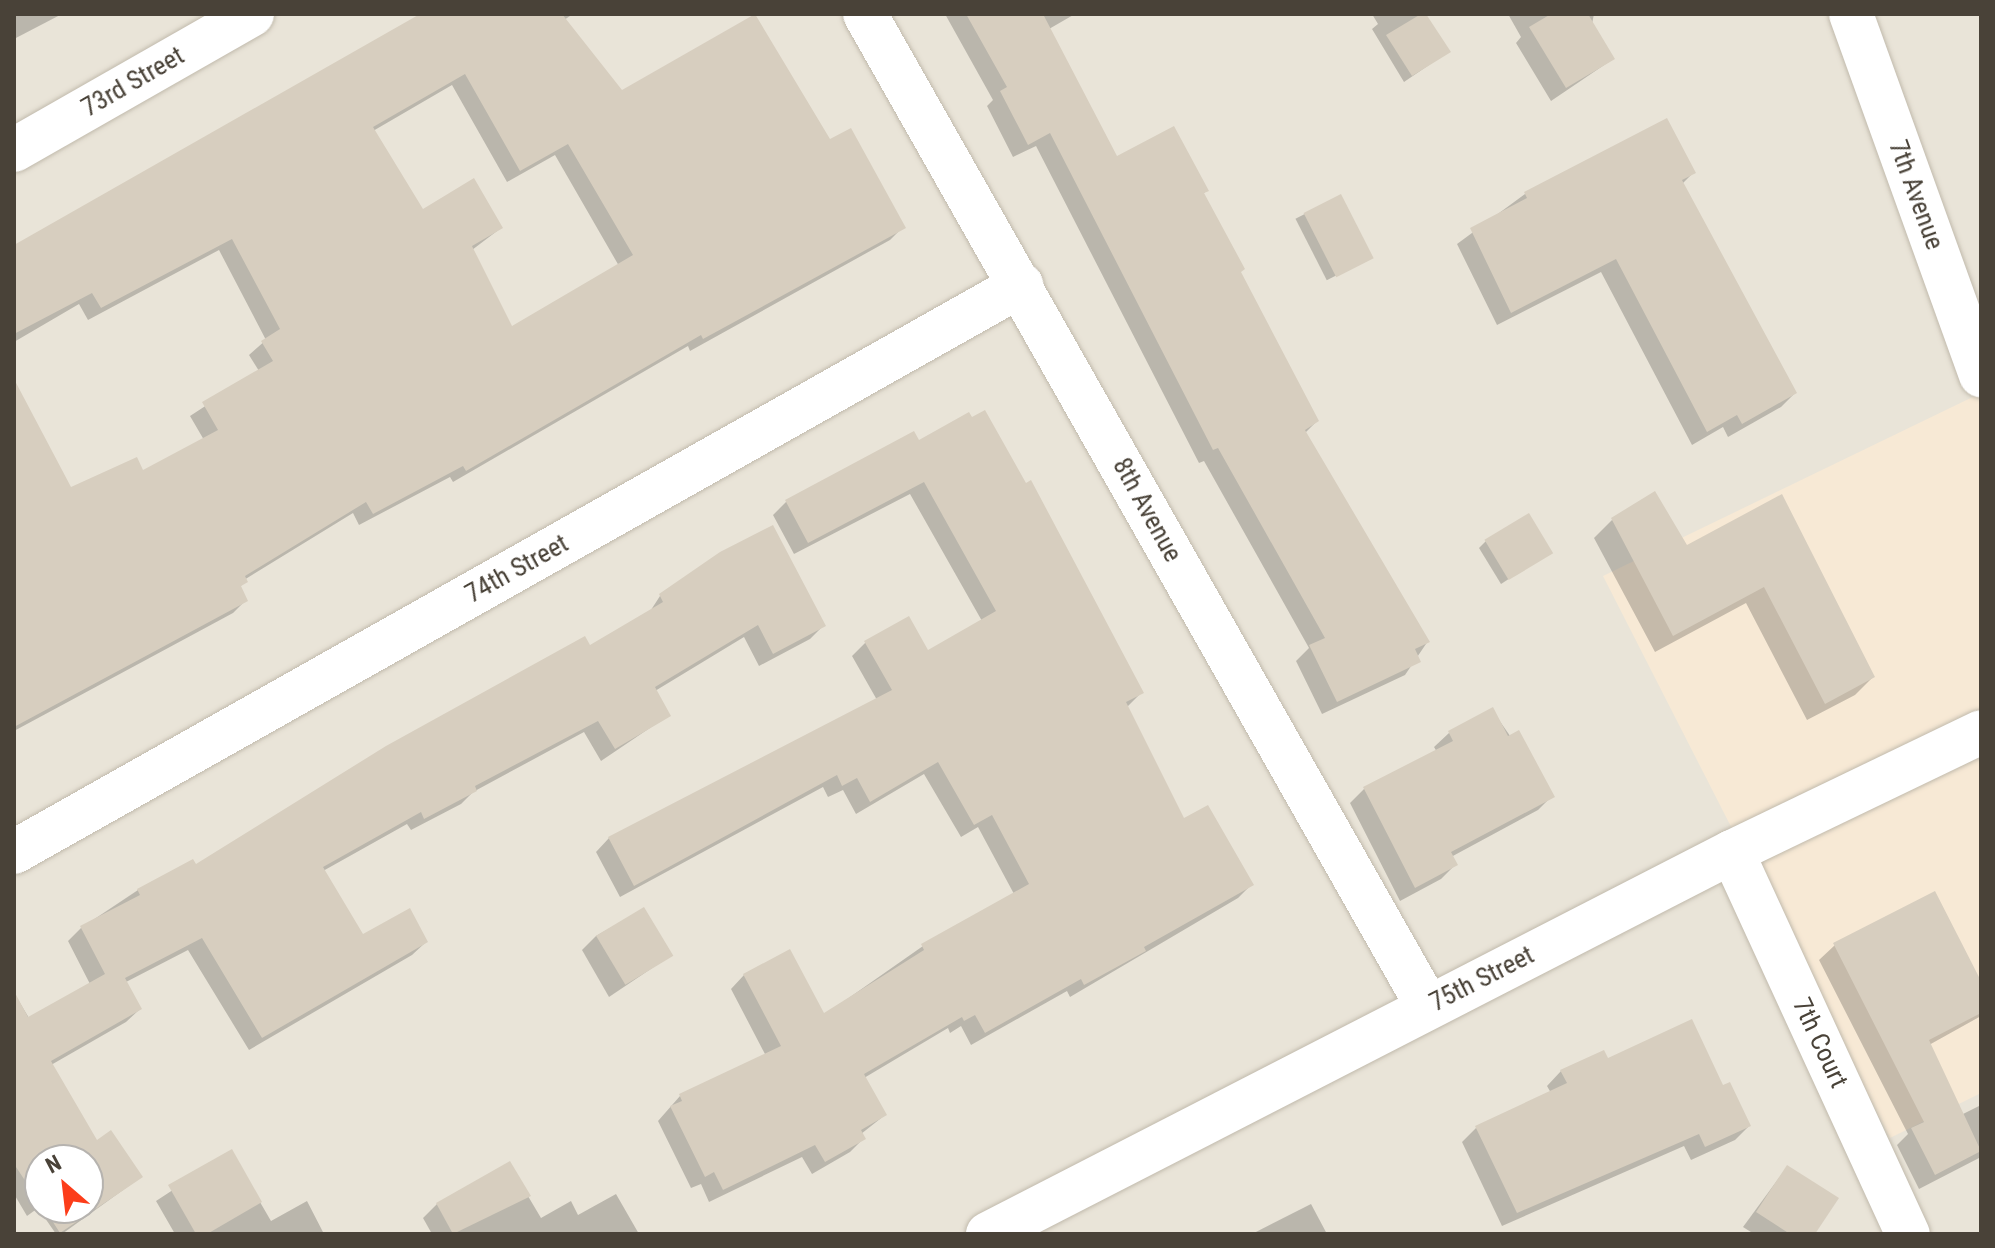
<!DOCTYPE html>
<style>
body{margin:0}
#map{position:relative;width:1995px;height:1248px;overflow:hidden;background:#f5f2ea;font-family:"Roboto Condensed",sans-serif}
div>[style]{position:absolute}
.residential>*{inset:0;background:#e9e4d8}
.commercial>*{inset:0;background:#f7e9d5}
.shadow>*{inset:0;background:#0003;transform-origin:0 0}
.building>*{inset:0;background:#d7cebf;transform-origin:0 0}
.roads{filter:drop-shadow(0 0 2px #c1baac) drop-shadow(0 0 2px #c1baac)}
.minor>*{height:44px;margin:-22px;padding:0 22px;transform-origin:22px;border-radius:22px;background:#fff}
.tertiary>*{height:44px;margin:-22px;padding:0 22px;transform-origin:22px;border-radius:22px;background:#fff}
span{translate:-50% -50%;white-space:nowrap;text-align:center;line-height:1.15;-webkit-text-stroke:8px #fff;paint-order:stroke}
.street-label{font-size:26px;color:#494238}
.frame{position:absolute;inset:0;border:16px solid #494238;pointer-events:none}
.north{position:absolute;left:24px;top:1144px;width:80px;height:80px;box-sizing:border-box;background:#fff;border:2px solid #b6b3af;border-radius:50%;rotate:332deg;font-size:22px;font-weight:700;line-height:32px;text-align:center;color:#494238}
.north::after{content:'';display:block;margin:auto;width:28px;height:36px;background:#fc3d1a;clip-path:polygon(50% 0,100% 100%,50% 72%,0 100%)}
</style>
<div id="map">
<div class="residential">
<i style="clip-path:polygon(evenodd,14px 14px,1981px 14px,1981px 1234px,14px 1234px,14px 14px,40px 1160px,88px 1160px,88px 1208px,40px 1208px,40px 1160px)"></i>
</div>
<div class="commercial">
<i style="clip-path:polygon(1981px 393px,1981px 1093px,1890px 1138px,1603px 576px)"></i>
</div>
<div class="shadow">
<i style="clip-path:polygon(14px 14px,62px 14px,14px 39px)"></i>
<i style="clip-path:polygon(evenodd,430px 14px,573px 14px,564px 20px,621px 92px,829px 142px,903px 227px,890px 240px,690px 351px,688px 346px,453px 482px,450px 477px,359px 525px,353px 513px,244px 580px,240px 588px,246px 600px,233px 613px,14px 731px,14px 446px,71px 490px,142px 473px,204px 440px,190px 416px,259px 371px,249px 355px,266px 340px,219px 250px,88px 320px,79px 304px,14px 342px,14px 247px,430px 14px,452px 85px,507px 182px,555px 155px,619px 266px,511px 329px,472px 250px,501px 228px,422px 212px,373px 131px,452px 85px)"></i>
<i style="clip-path:polygon(945px 14px,1075px 14px,1049px 29px,1116px 159px,1207px 190px,1203px 194px,1239px 273px,1317px 421px,1305px 433px,1428px 641px,1405px 675px,1322px 714px,1296px 661px,1309px 648px,1204px 461px,1199px 463px,1036px 146px,1013px 157px,987px 106px,993px 100px)"></i>
<i style="clip-path:polygon(1372px 14px,1424px 14px,1448px 52px,1404px 82px,1372px 29px,1378px 24px)"></i>
<i style="clip-path:polygon(1508px 14px,1594px 14px,1592px 24px,1613px 59px,1551px 101px,1516px 43px,1521px 37px)"></i>
<i style="clip-path:polygon(1666px 121px,1694px 172px,1682px 184px,1795px 393px,1781px 407px,1728px 437px,1723px 427px,1692px 445px,1601px 272px,1497px 325px,1457px 244px,1525px 194px)"></i>
<i style="left:1340px;top:196px;width:69px;height:50px;rotate:63deg"></i>
<i style="clip-path:polygon(913px 434px,1141px 693px,1127px 707px,1183px 821px,1251px 885px,1238px 898px,1070px 997px,1067px 991px,971px 1045px,961px 1026px,950px 1033px,948px 1028px,864px 1078px,885px 1115px,861px 1134px,863px 1139px,850px 1152px,812px 1174px,802px 1157px,709px 1202px,701px 1184px,691px 1188px,658px 1121px,680px 1096px,766px 1056px,731px 989px,744px 975px,823px 1016px,923px 946px,1014px 894px,978px 827px,961px 837px,924px 774px,856px 814px,843px 790px,828px 797px,823px 787px,620px 897px,596px 852px,609px 838px,877px 700px,852px 656px,866px 642px,927px 652px,982px 621px,910px 494px,794px 554px,773px 515px,786px 502px)"></i>
<i style="clip-path:polygon(1782px 497px,1873px 677px,1855px 695px,1807px 720px,1746px 603px,1655px 652px,1594px 538px,1612px 520px,1687px 547px)"></i>
<i style="clip-path:polygon(1486px 541px,1550px 552px,1501px 584px,1479px 548px)"></i>
<i style="clip-path:polygon(evenodd,660px 596px,824px 625px,810px 639px,759px 666px,744px 637px,655px 691px,669px 715px,601px 761px,584px 732px,473px 792px,461px 804px,411px 830px,407px 824px,323px 871px,362px 937px,426px 942px,412px 955px,249px 1050px,188px 950px,126px 982px,140px 1009px,126px 1022px,51px 1065px,97px 1143px,141px 1177px,62px 1234px,56px 1234px,38px 1208px,27px 1216px,14px 1194px,14px 993px,29px 1018px,90px 984px,68px 941px,81px 928px,138px 890px,196px 867px,590px 648px,649px 613px,660px 596px,40px 1160px,88px 1160px,88px 1208px,40px 1208px,40px 1160px)"></i>
<i style="clip-path:polygon(1492px 710px,1552px 796px,1538px 810px,1451px 857px,1455px 865px,1441px 879px,1400px 901px,1350px 803px,1364px 789px,1437px 752px,1434px 747px,1449px 733px)"></i>
<i style="clip-path:polygon(644px 909px,670px 956px,609px 997px,582px 950px,596px 936px)"></i>
<i style="clip-path:polygon(1835px 945px,1981px 986px,1981px 1016px,1929px 1045px,1963px 1114px,1981px 1105px,1981px 1157px,1919px 1189px,1897px 1145px,1908px 1134px,1819px 960px)"></i>
<i style="clip-path:polygon(1561px 1071px,1722px 1087px,1749px 1126px,1735px 1140px,1691px 1160px,1684px 1146px,1502px 1226px,1462px 1142px,1476px 1128px,1551px 1093px,1547px 1086px)"></i>
<i style="clip-path:polygon(231px 1152px,271px 1221px,307px 1201px,324px 1234px,175px 1234px,156px 1201px)"></i>
<i style="clip-path:polygon(509px 1164px,541px 1218px,571px 1201px,578px 1215px,616px 1194px,639px 1234px,432px 1234px,423px 1218px,437px 1204px)"></i>
<i style="clip-path:polygon(1787px 1167px,1813px 1234px,1754px 1234px,1743px 1227px)"></i>
<i style="clip-path:polygon(1311px 1204px,1327px 1234px,1252px 1234px)"></i>
</div>
<div class="building">
<i style="clip-path:polygon(evenodd,420px 14px,562px 14px,622px 90px,755px 14px,830px 139px,851px 128px,906px 228px,703px 339px,701px 335px,466px 471px,463px 466px,373px 514px,366px 502px,245px 576px,248px 582px,241px 586px,248px 601px,14px 727px,14px 379px,71px 487px,137px 457px,143px 470px,218px 430px,202px 402px,273px 361px,261px 341px,280px 329px,232px 239px,101px 308px,92px 293px,14px 334px,14px 245px,420px 14px,465px 74px,520px 171px,568px 144px,633px 255px,512px 326px,472px 246px,503px 228px,474px 178px,423px 209px,373px 127px,465px 74px)"></i>
<i style="clip-path:polygon(966px 14px,1043px 14px,1117px 156px,1174px 126px,1209px 191px,1204px 193px,1245px 269px,1241px 272px,1319px 421px,1305px 430px,1430px 642px,1415px 649px,1421px 662px,1337px 702px,1309px 645px,1325px 638px,1218px 448px,1213px 450px,1050px 133px,1028px 145px,1000px 91px,1007px 87px)"></i>
<i style="clip-path:polygon(1421px 14px,1426px 14px,1451px 52px,1412px 76px,1386px 35px)"></i>
<i style="clip-path:polygon(1551px 14px,1588px 14px,1615px 59px,1566px 88px,1529px 27px)"></i>
<i style="clip-path:polygon(1667px 118px,1696px 173px,1682px 180px,1797px 393px,1742px 424px,1737px 415px,1707px 432px,1616px 259px,1511px 313px,1470px 228px,1527px 198px,1524px 192px)"></i>
<i style="left:1341px;top:194px;width:72px;height:42px;rotate:63deg"></i>
<i style="clip-path:polygon(985px 410px,1026px 483px,1031px 480px,1144px 693px,1126px 702px,1184px 818px,1208px 805px,1254px 885px,1144px 947px,1146px 951px,1084px 985px,1081px 979px,985px 1033px,975px 1015px,964px 1021px,962px 1017px,864px 1074px,887px 1115px,861px 1130px,866px 1139px,825px 1162px,815px 1145px,723px 1190px,714px 1172px,705px 1177px,670px 1106px,682px 1101px,679px 1094px,781px 1046px,743px 974px,790px 949px,824px 1013px,924px 950px,921px 944px,1029px 884px,992px 815px,974px 825px,938px 762px,870px 802px,857px 778px,842px 786px,837px 775px,634px 886px,608px 837px,892px 690px,864px 641px,909px 616px,928px 650px,996px 611px,924px 482px,808px 543px,785px 500px,914px 431px,919px 440px,969px 412px,972px 417px)"></i>
<i style="clip-path:polygon(1655px 491px,1687px 545px,1782px 494px,1875px 677px,1825px 704px,1764px 587px,1673px 636px,1611px 518px)"></i>
<i style="left:1529px;top:513px;width:47px;height:52px;rotate:59deg"></i>
<i style="clip-path:polygon(773px 525px,826px 626px,773px 654px,758px 625px,655px 687px,671px 716px,615px 749px,598px 721px,475px 786px,477px 791px,424px 819px,421px 812px,323px 867px,363px 934px,410px 908px,428px 942px,262px 1038px,202px 938px,125px 978px,142px 1009px,51px 1061px,97px 1140px,111px 1130px,143px 1177px,60px 1233px,44px 1208px,88px 1208px,88px 1160px,40px 1160px,40px 1203px,14px 1164px,14px 991px,28px 1017px,105px 974px,80px 926px,140px 895px,137px 889px,193px 859px,196px 864px,386px 746px,585px 636px,590px 645px,663px 602px,659px 594px,720px 552px)"></i>
<i style="clip-path:polygon(1493px 707px,1508px 736px,1519px 730px,1555px 797px,1451px 852px,1458px 865px,1415px 888px,1363px 787px,1453px 741px,1448px 731px)"></i>
<i style="clip-path:polygon(1935px 891px,1981px 981px,1981px 1013px,1929px 1040px,1981px 1151px,1935px 1175px,1911px 1128px,1924px 1122px,1833px 943px)"></i>
<i style="left:644px;top:907px;width:57px;height:56px;rotate:59deg"></i>
<i style="clip-path:polygon(1692px 1019px,1723px 1085px,1730px 1082px,1751px 1126px,1705px 1147px,1699px 1134px,1517px 1213px,1475px 1126px,1567px 1083px,1560px 1070px,1604px 1050px,1608px 1058px)"></i>
<i style="clip-path:polygon(232px 1149px,262px 1202px,207px 1234px,196px 1234px,168px 1185px)"></i>
<i style="clip-path:polygon(510px 1161px,531px 1196px,453px 1234px,436px 1203px)"></i>
<i style="clip-path:polygon(1787px 1165px,1839px 1198px,1815px 1234px,1790px 1234px,1756px 1212px)"></i>
</div>
<div class="roads">
<div class="minor">
<i style="left:865px;top:14px;width:1141px;rotate:60.45deg"></i>
<i style="left:14px;top:150px;width:274px;rotate:-29.7deg"></i>
<i style="left:14px;top:852px;width:1156px;rotate:-29.38deg"></i>
<i style="left:1732px;top:852px;width:421px;rotate:65.3deg"></i>
</div>
<div class="tertiary">
<i style="left:1851px;top:14px;width:384px;rotate:70.2deg"></i>
<i style="left:988px;top:1234px;width:836px;rotate:-27.18deg"></i>
<i style="left:1732px;top:852px;width:276px;rotate:-25.7deg"></i>
</div>
</div>
<div class="street-label">
<span style="left:133px;top:82px;rotate:-30deg">73rd Street</span>
<span style="left:1916px;top:195px;rotate:70deg">7th Avenue</span>
<span style="left:1147px;top:510px;rotate:61deg">8th Avenue</span>
<span style="left:517px;top:569px;rotate:-29deg">74th Street</span>
<span style="left:1482px;top:979px;rotate:-27deg">75th Street</span>
<span style="left:1820px;top:1043px;rotate:65deg">7th Court</span>
</div>
<div class="frame"></div>
<div class="north">N</div>
</div>
